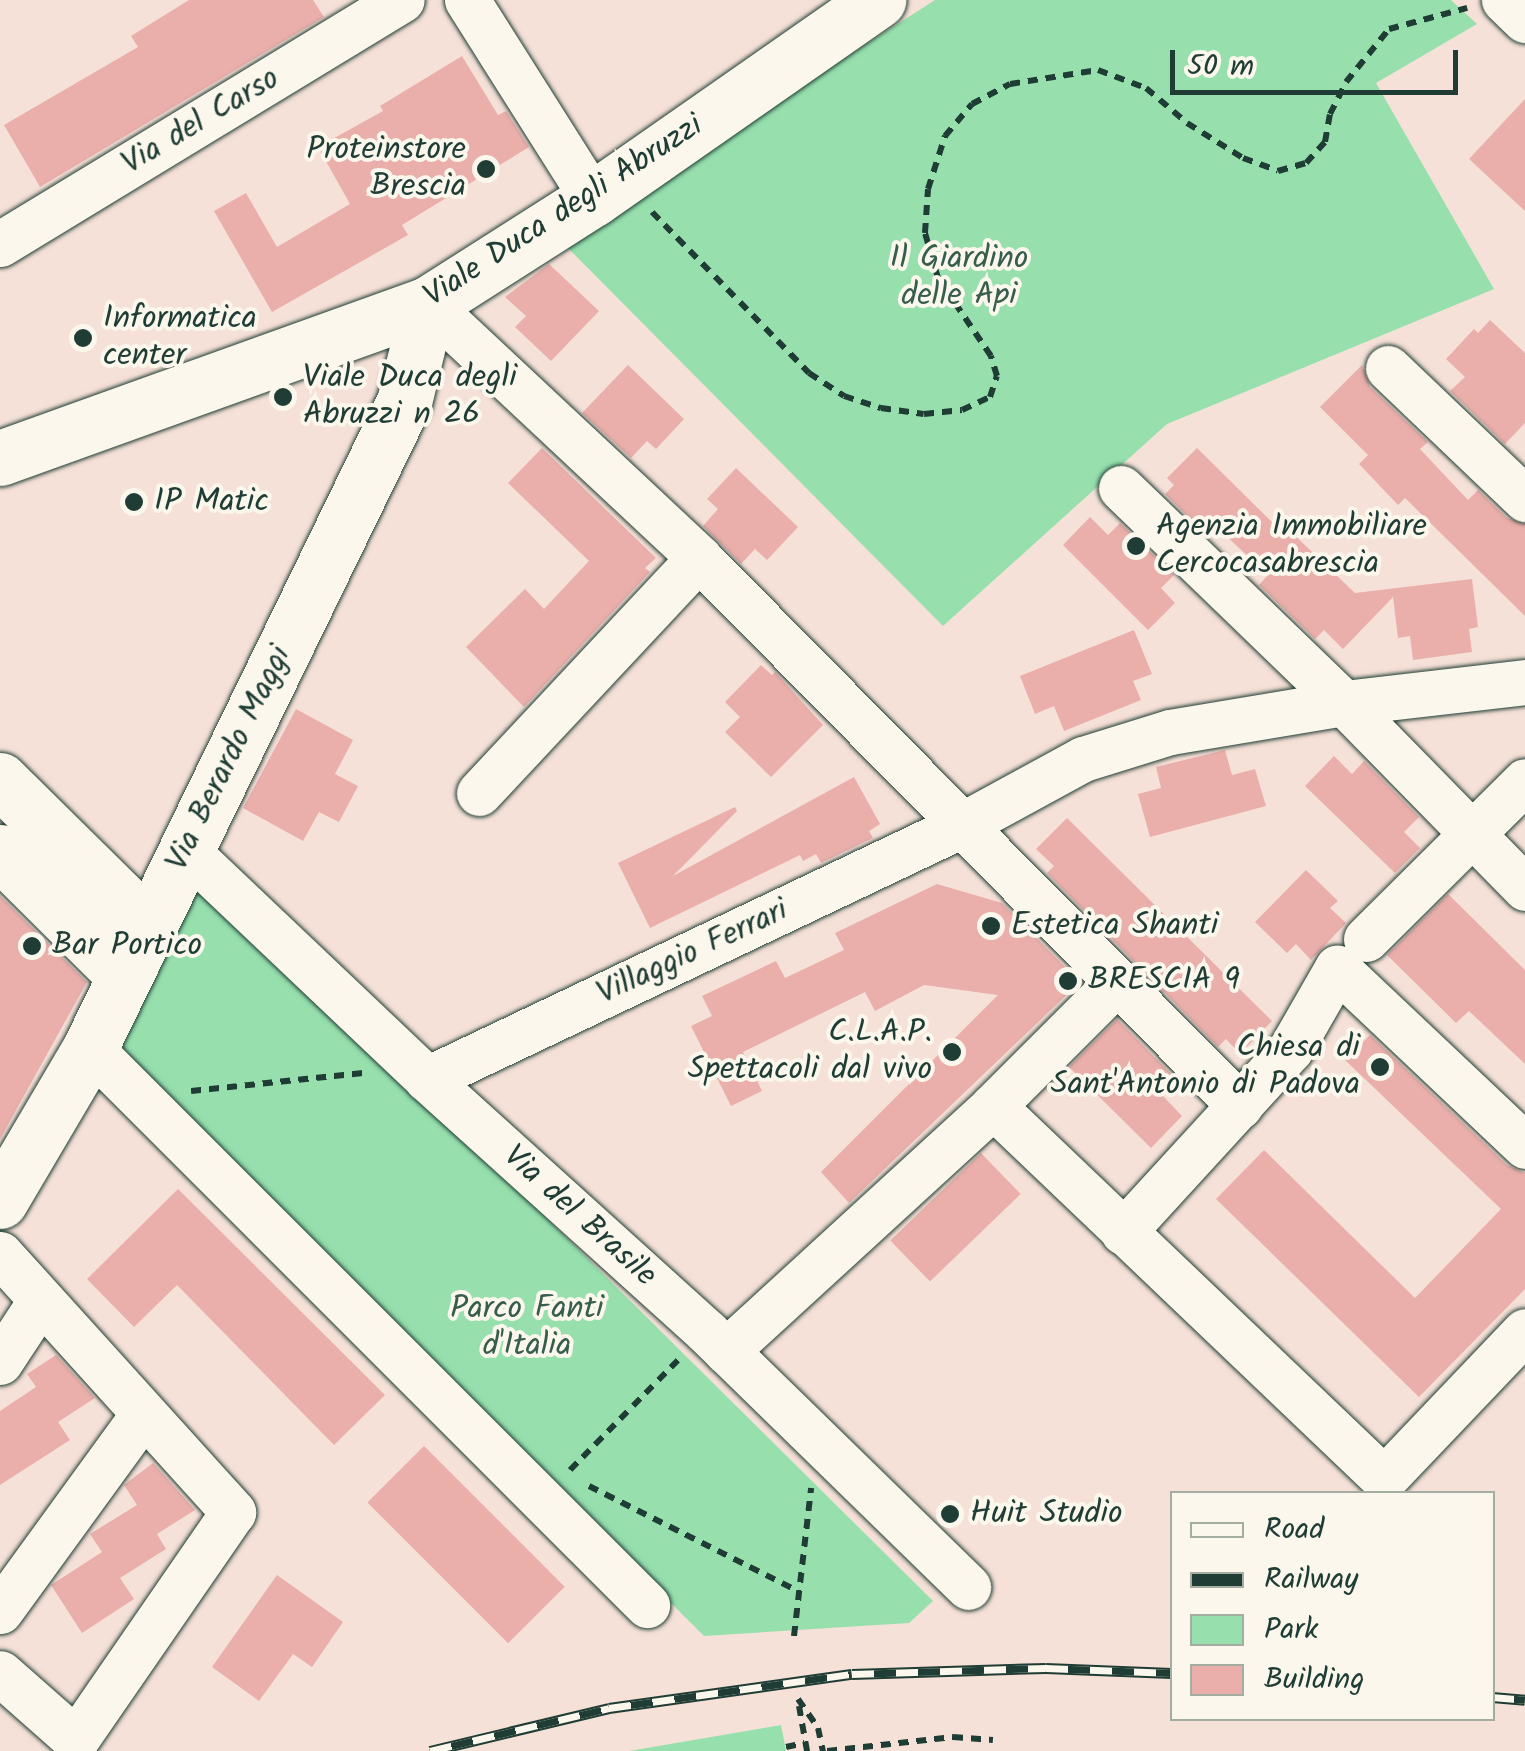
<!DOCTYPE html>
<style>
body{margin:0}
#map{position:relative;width:1525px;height:1751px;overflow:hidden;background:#f6e1d8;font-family:Kalam,sans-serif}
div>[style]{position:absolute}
.green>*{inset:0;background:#97e0ae}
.building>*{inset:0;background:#eaafab;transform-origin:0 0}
.path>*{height:6px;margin-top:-3px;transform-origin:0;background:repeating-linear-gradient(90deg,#1f3d34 0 10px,transparent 0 18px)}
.roads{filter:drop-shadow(0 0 2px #1f3d34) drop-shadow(0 0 2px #1f3d34)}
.street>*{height:45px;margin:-22.5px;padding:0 22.5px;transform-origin:22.5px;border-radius:22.5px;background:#fbf7ec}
.secondary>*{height:55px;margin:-27.5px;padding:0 27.5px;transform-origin:27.5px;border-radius:27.5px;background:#fbf7ec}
.rail>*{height:11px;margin-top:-5.5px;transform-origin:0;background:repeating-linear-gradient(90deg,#fbf7ec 0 22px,#1f3d34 0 44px);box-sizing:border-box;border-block:2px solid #1f3d34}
.dots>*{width:28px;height:28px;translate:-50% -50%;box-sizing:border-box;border:5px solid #fbf7ec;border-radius:50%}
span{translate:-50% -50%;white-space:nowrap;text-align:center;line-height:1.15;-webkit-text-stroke:8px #fbf7ec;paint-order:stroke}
.street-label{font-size:32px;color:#1f3d34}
.poi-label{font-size:32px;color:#1f3d34}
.right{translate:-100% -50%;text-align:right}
.left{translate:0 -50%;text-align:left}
.park-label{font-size:32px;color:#375e4c}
.legend{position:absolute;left:1170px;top:1491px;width:325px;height:230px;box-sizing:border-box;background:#fbf7ec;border:2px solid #a3ada2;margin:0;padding:12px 18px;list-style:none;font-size:30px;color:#1f3d34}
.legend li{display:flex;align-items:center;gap:20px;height:50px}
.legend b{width:50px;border:2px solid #a3ada2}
.scale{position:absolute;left:1170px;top:50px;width:288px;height:45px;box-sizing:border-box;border:5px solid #1f3d34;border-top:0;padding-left:12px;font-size:30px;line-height:35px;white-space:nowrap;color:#1f3d34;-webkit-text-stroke:8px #fbf7ec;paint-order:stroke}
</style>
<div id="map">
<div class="green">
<i style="clip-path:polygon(935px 0,1451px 0,1477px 24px,1376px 83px,1494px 289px,1167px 424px,943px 626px,560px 240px)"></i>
<i style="clip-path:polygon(210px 884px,933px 1601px,909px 1623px,704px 1636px,123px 1056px,120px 1048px,197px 885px)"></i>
<i style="clip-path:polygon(781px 1725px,786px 1751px,629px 1751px)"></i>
</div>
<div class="building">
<i style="clip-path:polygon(189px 0,313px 0,324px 17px,40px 187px,4px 125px,138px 47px,131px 36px)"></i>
<i style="clip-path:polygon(462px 56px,498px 115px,506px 111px,529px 147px,402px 225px,408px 235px,272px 312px,214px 211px,246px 193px,277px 247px,350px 204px,318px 147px,383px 111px,380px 106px)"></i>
<i style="clip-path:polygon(1525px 99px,1525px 211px,1469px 159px)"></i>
<i style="clip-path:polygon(549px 264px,599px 311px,551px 361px,515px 327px,526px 316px,505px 297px)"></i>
<i style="clip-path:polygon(1490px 320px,1525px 353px,1525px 423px,1505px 444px,1450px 391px,1465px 377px,1446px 359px,1474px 329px,1478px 333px)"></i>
<i style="clip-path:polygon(628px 365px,684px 419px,656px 449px,647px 441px,631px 458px,582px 413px)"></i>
<i style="clip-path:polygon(1362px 365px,1370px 387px,1428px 442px,1420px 449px,1468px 500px,1478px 490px,1507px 518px,1525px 524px,1525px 616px,1405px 498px,1398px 505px,1359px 464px,1368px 455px,1320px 407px)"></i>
<i style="clip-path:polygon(542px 448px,656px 558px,645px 568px,650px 572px,524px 707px,466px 647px,525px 589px,544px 609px,589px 561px,508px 483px)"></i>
<i style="clip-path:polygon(1197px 448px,1279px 529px,1283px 524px,1355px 593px,1472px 579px,1478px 627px,1469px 629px,1472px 652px,1413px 660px,1410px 636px,1398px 638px,1393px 597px,1343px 649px,1324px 630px,1315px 639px,1259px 585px,1268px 575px,1208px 519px,1200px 528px,1165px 494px,1174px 485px,1167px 478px)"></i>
<i style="clip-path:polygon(736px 468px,798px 527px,767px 560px,755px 549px,741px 564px,703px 526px,718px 509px,707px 499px)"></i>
<i style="clip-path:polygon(1090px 517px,1108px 535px,1120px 523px,1174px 575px,1161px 588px,1175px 603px,1148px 630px,1063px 545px)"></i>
<i style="clip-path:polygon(1134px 630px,1152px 674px,1133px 681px,1141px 700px,1064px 731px,1054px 706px,1035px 714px,1020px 676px)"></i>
<i style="clip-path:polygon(761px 665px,772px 675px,775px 672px,823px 725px,771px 777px,725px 732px,740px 717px,725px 702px)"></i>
<i style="clip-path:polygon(296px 709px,353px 740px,335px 774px,358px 786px,339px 822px,319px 812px,303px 841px,243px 808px)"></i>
<i style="clip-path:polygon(1225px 750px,1232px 775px,1255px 769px,1266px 806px,1150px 837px,1138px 794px,1161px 788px,1156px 767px)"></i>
<i style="clip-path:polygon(1334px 756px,1352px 774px,1364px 761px,1419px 817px,1404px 832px,1420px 848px,1395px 873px,1305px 786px)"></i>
<i style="clip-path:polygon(854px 777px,880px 824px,869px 831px,873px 838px,821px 863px,816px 854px,803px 861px,800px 855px,650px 928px,618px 863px,735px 807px,737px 811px,673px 876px)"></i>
<i style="clip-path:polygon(1067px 818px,1272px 1021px,1240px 1054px,1226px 1039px,1218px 1047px,1047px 873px,1054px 866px,1036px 849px)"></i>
<i style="clip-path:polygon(1306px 870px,1338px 901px,1330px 908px,1346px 923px,1311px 960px,1296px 944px,1287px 953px,1255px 922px)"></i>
<i style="clip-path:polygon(937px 884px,1002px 903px,1080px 982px,849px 1203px,821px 1172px,998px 995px,924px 985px,875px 1011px,865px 992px,743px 1052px,762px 1091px,731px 1106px,691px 1026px,712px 1016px,702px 996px,776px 961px,785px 978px,844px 950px,835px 933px)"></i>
<i style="clip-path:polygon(1448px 894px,1525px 970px,1525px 1064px,1469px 1011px,1456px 1023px,1387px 955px)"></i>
<i style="clip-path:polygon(0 896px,87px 982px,0 1139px)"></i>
<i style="clip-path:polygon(1117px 1019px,1178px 1081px,1163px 1096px,1182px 1116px,1151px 1148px,1069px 1067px)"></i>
<i style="clip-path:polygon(1370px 1035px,1507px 1165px,1525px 1173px,1525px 1289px,1419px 1397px,1216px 1199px,1264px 1150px,1415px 1298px,1501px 1209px,1345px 1060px)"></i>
<i style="left:981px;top:1153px;width:57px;height:126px;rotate:46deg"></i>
<i style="clip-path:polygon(178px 1189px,385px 1395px,334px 1445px,177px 1285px,134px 1327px,87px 1279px)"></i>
<i style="clip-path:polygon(56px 1355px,95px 1398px,58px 1422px,70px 1440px,0 1485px,0 1411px,36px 1387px,27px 1374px)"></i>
<i style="left:424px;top:1446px;width:199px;height:80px;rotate:45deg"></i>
<i style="clip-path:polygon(153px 1463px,195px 1510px,157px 1534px,166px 1549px,120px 1578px,134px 1599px,82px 1633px,51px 1585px,102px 1552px,90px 1534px,137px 1505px,124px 1485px)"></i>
<i style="clip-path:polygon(277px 1575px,343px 1622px,312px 1667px,293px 1654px,259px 1701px,212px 1667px)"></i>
</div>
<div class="path">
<i style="left:652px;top:212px;width:225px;rotate:45.7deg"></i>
<i style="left:809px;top:373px;width:42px;rotate:33.3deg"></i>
<i style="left:844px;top:396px;width:39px;rotate:18deg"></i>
<i style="left:881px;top:408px;width:43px;rotate:7.9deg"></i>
<i style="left:924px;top:414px;width:38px;rotate:-6deg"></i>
<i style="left:962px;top:410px;width:31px;rotate:-25deg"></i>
<i style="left:990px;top:397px;width:22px;rotate:-72deg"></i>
<i style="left:997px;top:376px;width:21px;rotate:-107deg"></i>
<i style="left:991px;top:356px;width:94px;rotate:-124.2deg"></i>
<i style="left:938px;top:278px;width:47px;rotate:-106.1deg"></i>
<i style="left:925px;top:233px;width:44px;rotate:-86.1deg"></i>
<i style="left:928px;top:189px;width:56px;rotate:-72.2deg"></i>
<i style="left:945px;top:136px;width:42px;rotate:-49.8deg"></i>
<i style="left:972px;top:104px;width:43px;rotate:-27.8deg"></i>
<i style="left:1010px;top:84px;width:89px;rotate:-9deg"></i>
<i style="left:1098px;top:70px;width:51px;rotate:20.6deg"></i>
<i style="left:1146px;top:88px;width:54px;rotate:40.5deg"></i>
<i style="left:1187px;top:123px;width:66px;rotate:32deg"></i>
<i style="left:1243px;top:158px;width:37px;rotate:20deg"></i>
<i style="left:1278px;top:171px;width:29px;rotate:-16deg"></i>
<i style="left:1306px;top:163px;width:28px;rotate:-48deg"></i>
<i style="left:1325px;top:142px;width:28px;rotate:-80deg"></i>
<i style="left:1330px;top:114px;width:36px;rotate:-63deg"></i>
<i style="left:1346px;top:82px;width:68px;rotate:-50.9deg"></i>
<i style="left:1389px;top:29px;width:81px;rotate:-15.1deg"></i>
<i style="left:191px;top:1091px;width:173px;rotate:-6deg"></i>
<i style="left:570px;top:1470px;width:157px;rotate:-45.5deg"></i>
<i style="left:589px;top:1486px;width:234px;rotate:26.7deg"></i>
<i style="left:794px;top:1636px;width:149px;rotate:-83.4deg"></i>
<i style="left:798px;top:1699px;width:35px;rotate:55deg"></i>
<i style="left:818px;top:1728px;width:24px;rotate:78deg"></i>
<i style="left:799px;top:1706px;width:46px;rotate:79.9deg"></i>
<i style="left:786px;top:1747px;width:19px;rotate:-12deg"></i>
<i style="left:827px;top:1751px;width:127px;rotate:-6.3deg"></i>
<i style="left:953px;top:1737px;width:40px;rotate:4.3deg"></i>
</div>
<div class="roads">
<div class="street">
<i style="left:467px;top:0;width:236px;rotate:57.7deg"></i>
<i style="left:1504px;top:0;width:29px;rotate:44deg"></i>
<i style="left:0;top:244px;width:470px;rotate:-31.3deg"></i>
<i style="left:428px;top:304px;width:371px;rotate:43.1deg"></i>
<i style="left:699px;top:558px;width:770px;rotate:45.37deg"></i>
<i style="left:1388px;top:368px;width:190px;rotate:43.7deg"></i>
<i style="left:1121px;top:488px;width:310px;rotate:44deg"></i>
<i style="left:1344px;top:703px;width:259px;rotate:45.6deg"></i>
<i style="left:479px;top:793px;width:322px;rotate:-46.9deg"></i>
<i style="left:186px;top:850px;width:332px;rotate:43.5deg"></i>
<i style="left:427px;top:1079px;width:377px;rotate:42.1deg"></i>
<i style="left:707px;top:1332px;width:365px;rotate:44.3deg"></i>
<i style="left:1366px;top:939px;width:224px;rotate:-44.8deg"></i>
<i style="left:90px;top:1048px;width:788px;rotate:45deg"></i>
<i style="left:427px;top:1079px;width:590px;rotate:-25.39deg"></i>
<i style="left:960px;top:826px;width:140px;rotate:-28.6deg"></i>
<i style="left:1083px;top:759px;width:91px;rotate:-17.2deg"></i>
<i style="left:1170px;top:732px;width:176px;rotate:-9.5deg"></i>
<i style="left:1344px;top:703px;width:182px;rotate:-6.6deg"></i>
<i style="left:993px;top:1106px;width:540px;rotate:43.65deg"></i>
<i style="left:1384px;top:1479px;width:204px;rotate:-46.4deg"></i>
<i style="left:1123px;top:1232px;width:247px;rotate:-47.5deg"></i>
<i style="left:1290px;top:1050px;width:95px;rotate:-60.2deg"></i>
<i style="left:1337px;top:968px;width:259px;rotate:43.4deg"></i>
<i style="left:0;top:1254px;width:348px;rotate:47.9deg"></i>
<i style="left:233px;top:1512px;width:277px;rotate:124.6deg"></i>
<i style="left:76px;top:1740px;width:101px;rotate:-138.6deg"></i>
<i style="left:726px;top:1351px;width:362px;rotate:-42.5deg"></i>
<i style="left:993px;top:1106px;width:174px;rotate:-45deg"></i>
<i style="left:0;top:1362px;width:73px;rotate:-56.7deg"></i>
<i style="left:0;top:1611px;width:243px;rotate:-54deg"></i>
</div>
<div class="secondary">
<i style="left:0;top:458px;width:455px;rotate:-19.8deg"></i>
<i style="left:428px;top:304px;width:196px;rotate:-32.5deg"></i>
<i style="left:593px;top:199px;width:348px;rotate:-34.9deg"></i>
<i style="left:0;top:780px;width:208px;rotate:44.6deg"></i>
<i style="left:0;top:852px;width:176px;rotate:44.8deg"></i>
<i style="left:0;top:1201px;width:178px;rotate:-59.5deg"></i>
<i style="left:90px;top:1048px;width:718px;rotate:-64.08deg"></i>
<i style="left:404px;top:402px;width:101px;rotate:-76.2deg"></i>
</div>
</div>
<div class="rail">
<i style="left:1492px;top:1697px;width:33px;rotate:5deg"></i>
<i style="left:430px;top:1751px;width:184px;rotate:-13.5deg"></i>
<i style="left:609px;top:1708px;width:245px;rotate:-8deg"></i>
<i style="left:852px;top:1674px;width:194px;rotate:-1.8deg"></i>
<i style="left:1046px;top:1668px;width:126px;rotate:2.3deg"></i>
</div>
<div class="dots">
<i style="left:486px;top:169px;background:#1f3d34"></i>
<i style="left:83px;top:338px;background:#1f3d34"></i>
<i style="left:283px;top:397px;background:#1f3d34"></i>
<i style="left:134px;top:502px;background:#1f3d34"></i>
<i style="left:1136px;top:546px;background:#1f3d34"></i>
<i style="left:991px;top:926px;background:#1f3d34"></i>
<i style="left:32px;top:946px;background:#1f3d34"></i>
<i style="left:1068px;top:981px;background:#1f3d34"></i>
<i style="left:952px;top:1052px;background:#1f3d34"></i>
<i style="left:1380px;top:1067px;background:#1f3d34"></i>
<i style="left:950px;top:1514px;background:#1f3d34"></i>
</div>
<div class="street-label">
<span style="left:201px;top:122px;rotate:-31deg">Via del Carso</span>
<span style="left:564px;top:212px;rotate:-33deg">Viale Duca degli Abruzzi</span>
<span style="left:230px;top:759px;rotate:-64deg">Via Berardo Maggi</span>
<span style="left:693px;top:953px;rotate:-25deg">Villaggio Ferrari</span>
<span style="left:579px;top:1217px;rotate:42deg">Via del Brasile</span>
</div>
<div class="poi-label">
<span class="right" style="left:466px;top:169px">Proteinstore<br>Brescia</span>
<span class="left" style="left:103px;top:338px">Informatica<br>center</span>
<span class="left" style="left:303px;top:397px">Viale Duca degli<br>Abruzzi n 26</span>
<span class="left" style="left:154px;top:502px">IP Matic</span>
<span class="left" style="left:1156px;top:546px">Agenzia Immobiliare<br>Cercocasabrescia</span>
<span class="left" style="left:1011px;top:926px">Estetica Shanti</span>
<span class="left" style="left:52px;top:946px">Bar Portico</span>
<span class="left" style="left:1088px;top:981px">BRESCIA 9</span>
<span class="right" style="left:932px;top:1052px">C.L.A.P.<br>Spettacoli dal vivo</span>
<span class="right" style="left:1360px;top:1067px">Chiesa di<br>Sant'Antonio di Padova</span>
<span class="left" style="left:970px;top:1514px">Huit Studio</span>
</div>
<div class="park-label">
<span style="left:959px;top:278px">Il Giardino<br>delle Api</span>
<span style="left:527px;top:1328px">Parco Fanti<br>d'Italia</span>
</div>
<ul class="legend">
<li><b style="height:12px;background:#fbf7ec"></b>Road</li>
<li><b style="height:12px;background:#1f3d34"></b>Railway</li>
<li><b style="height:28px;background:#97e0ae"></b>Park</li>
<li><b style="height:28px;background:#eaafab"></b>Building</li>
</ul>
<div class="scale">50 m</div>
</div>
